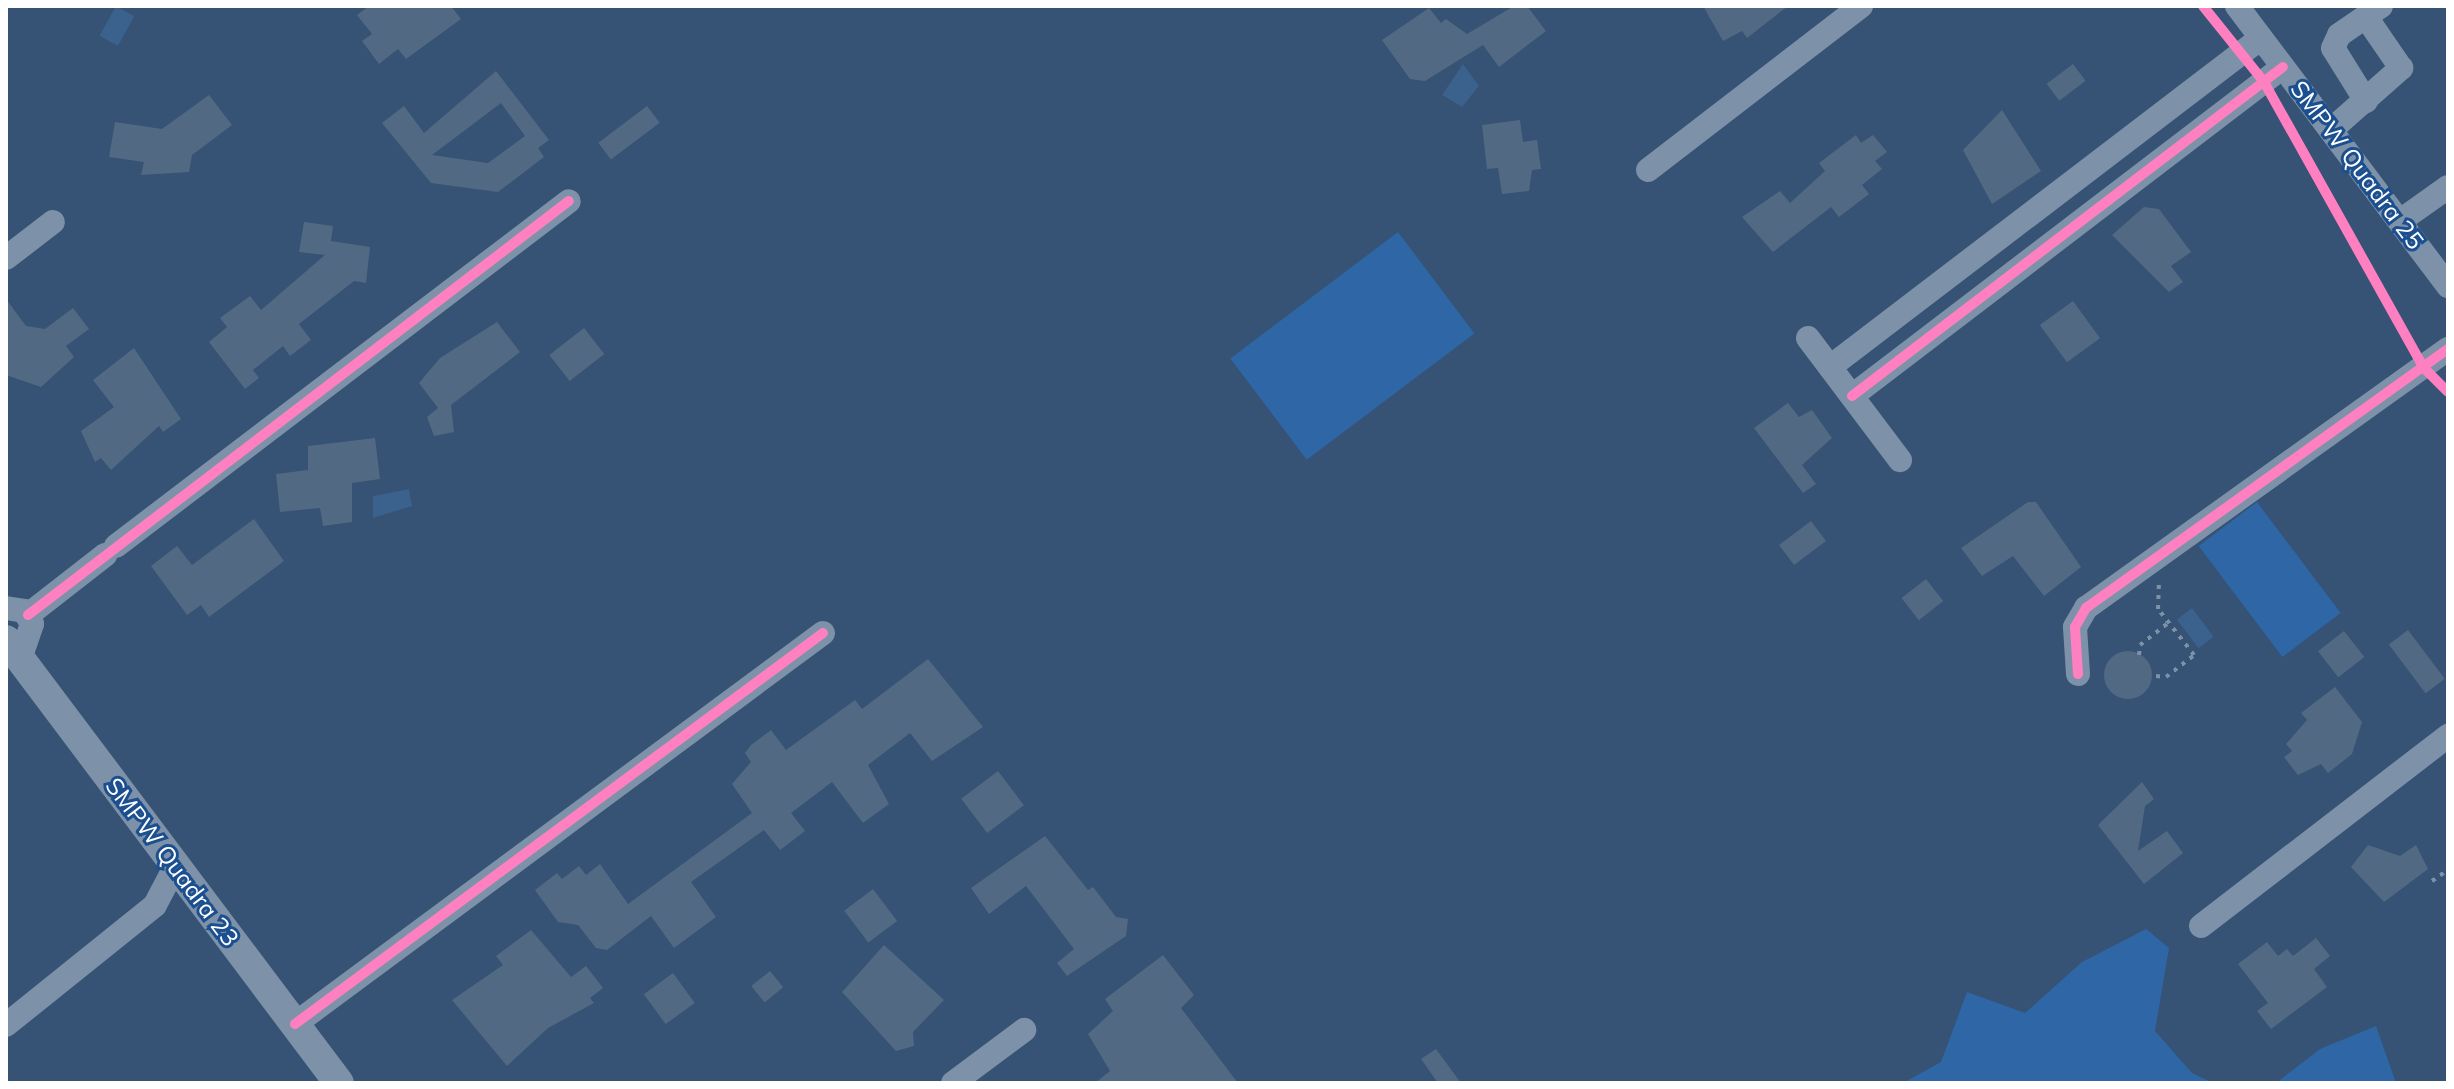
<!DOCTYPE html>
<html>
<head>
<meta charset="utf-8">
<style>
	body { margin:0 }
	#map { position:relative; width:2454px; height:1089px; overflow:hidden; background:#365274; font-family:Mulish,sans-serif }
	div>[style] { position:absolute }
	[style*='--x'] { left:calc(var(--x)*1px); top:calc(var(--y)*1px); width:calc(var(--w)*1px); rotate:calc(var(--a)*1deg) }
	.green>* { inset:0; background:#2f66a5; transform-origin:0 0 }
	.water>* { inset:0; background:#3b618d; transform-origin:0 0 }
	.building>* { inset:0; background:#526984; transform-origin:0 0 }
	.round { border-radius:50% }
	.path>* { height:4px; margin-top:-2px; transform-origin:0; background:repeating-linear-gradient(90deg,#7d92a8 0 4px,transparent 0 10px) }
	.minor>* { height:24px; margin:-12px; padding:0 12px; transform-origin:12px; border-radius:12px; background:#7d92a8 }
	.tertiary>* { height:30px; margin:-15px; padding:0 15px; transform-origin:15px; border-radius:15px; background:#7d92a8 }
	.cycleway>* { height:10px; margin:-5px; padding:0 5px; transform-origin:5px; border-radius:5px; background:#ff80c0 }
	span { translate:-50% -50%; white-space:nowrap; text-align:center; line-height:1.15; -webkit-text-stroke:6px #1b4f8f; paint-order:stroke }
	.street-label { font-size:24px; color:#fff }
	.frame { position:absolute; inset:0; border:8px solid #fff; pointer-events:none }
</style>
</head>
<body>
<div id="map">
	<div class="green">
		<i style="left:1398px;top:232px;width:127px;height:210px;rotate:53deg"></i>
		<i style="left:2257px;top:502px;width:139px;height:73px;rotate:53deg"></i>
		<i style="clip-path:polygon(2146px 929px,2169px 948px,2155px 1031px,2192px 1073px,2213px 1083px,1903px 1083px,1941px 1062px,1967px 992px,2025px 1013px,2082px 962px)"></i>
		<i style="clip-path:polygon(2376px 1026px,2396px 1083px,2276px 1083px,2320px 1049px)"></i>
	</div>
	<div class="water">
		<i style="left:116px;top:6px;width:21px;height:34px;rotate:29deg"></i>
		<i style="clip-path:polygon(1463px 64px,1479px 86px,1462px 107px,1442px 95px)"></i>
		<i style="clip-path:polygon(409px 489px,412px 506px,373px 518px,373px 496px)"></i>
		<i style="left:2192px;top:608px;width:36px;height:19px;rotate:53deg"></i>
	</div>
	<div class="building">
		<i style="clip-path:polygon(369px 6px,451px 6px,461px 19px,406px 59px,398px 49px,379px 64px,362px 41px,372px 34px,357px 15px)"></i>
		<i style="clip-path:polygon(1514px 6px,1527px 6px,1546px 31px,1499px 67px,1483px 45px,1425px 81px,1410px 79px,1382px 40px,1429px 8px,1441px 23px,1446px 19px,1467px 34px)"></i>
		<i style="clip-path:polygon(1703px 6px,1788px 6px,1747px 38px,1742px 31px,1723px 41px)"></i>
		<i style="left:2073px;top:64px;width:21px;height:33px;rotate:53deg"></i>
		<i style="clip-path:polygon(evenodd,496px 71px,549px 140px,538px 148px,544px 157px,498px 192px,431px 183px,382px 123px,404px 106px,424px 133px,496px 71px,501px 103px,525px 136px,488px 163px,432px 155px,501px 103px)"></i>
		<i style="clip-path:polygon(209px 95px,232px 125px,192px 155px,189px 172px,141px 175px,144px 162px,109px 157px,115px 122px,162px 129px)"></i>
		<i style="left:647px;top:106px;width:21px;height:61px;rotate:53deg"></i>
		<i style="clip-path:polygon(2002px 110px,2041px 171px,1992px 204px,1963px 150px)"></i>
		<i style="clip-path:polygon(1520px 120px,1523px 142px,1537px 140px,1541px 169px,1532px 170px,1529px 191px,1502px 194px,1498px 168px,1487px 169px,1482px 125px)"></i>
		<i style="clip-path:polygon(1856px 135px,1861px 143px,1873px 135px,1887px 152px,1875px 161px,1882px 169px,1862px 185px,1869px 194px,1839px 217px,1831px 207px,1773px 252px,1742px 217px,1780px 191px,1790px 203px,1825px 171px,1819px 163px)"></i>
		<i style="clip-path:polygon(2144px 207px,2159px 209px,2191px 252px,2171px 266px,2183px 282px,2169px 292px,2112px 235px)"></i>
		<i style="clip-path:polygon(304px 222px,333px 226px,331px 241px,370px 247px,366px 283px,354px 281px,299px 324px,311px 340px,290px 356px,283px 346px,253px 370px,259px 378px,245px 389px,209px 342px,227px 327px,220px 318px,250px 296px,261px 310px,325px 255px,299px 252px)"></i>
		<i style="clip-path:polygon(6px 299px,26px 326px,45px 329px,73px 308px,89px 329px,66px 346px,74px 357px,41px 387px,6px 375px)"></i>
		<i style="left:2073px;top:301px;width:46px;height:41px;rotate:54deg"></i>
		<i style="clip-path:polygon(497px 322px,520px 352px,451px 405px,454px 432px,434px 436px,427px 417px,438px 408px,419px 383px,440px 358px)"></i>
		<i style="left:584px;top:328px;width:33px;height:44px;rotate:52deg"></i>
		<i style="clip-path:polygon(134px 348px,181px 419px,163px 432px,159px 426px,111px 470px,101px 458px,95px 462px,81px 431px,114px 407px,93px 380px)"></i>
		<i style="clip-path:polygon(1788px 403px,1799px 417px,1812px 410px,1832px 438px,1802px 465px,1816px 484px,1803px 493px,1754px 428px)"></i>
		<i style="clip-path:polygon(375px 438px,380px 479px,352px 483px,352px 522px,323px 526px,320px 508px,280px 512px,276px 474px,308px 470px,308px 446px)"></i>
		<i style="clip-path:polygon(2028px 502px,2036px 502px,2081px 567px,2044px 596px,2013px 556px,1982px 576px,1961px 548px)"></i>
		<i style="clip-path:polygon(254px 519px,284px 561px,209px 617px,201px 605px,187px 615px,151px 566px,177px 546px,192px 565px)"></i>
		<i style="left:1811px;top:521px;width:25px;height:40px;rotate:53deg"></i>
		<i style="left:1926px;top:579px;width:28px;height:31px;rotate:52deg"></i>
		<i style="left:2408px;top:630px;width:61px;height:24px;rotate:53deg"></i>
		<i style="left:2344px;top:631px;width:33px;height:33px;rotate:52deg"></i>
		<i class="round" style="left:2104px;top:651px;width:48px;height:48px"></i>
		<i style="clip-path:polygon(928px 659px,983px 727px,932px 761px,910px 733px,868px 765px,889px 804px,863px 823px,832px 782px,791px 813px,805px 831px,780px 850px,764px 830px,691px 882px,716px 917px,674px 948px,651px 916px,607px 950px,596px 948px,578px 925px,558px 922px,535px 890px,557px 873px,562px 879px,579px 866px,586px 875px,600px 864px,628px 904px,752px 813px,732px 784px,751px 762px,745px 753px,751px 745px,771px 730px,786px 750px,855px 700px,862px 709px)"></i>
		<i style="clip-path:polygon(2335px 687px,2362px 722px,2352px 754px,2328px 773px,2321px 764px,2298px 775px,2284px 757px,2292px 751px,2286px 744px,2307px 720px,2301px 713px)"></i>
		<i style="left:998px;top:771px;width:43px;height:46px;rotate:53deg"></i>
		<i style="clip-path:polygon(2142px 782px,2154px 799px,2145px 806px,2138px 851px,2167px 831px,2183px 853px,2144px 884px,2098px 825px)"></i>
		<i style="clip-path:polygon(1045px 836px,1088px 890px,1093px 887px,1116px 917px,1128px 919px,1126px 936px,1067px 976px,1057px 963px,1074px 949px,1026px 886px,989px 914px,971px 888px)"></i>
		<i style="clip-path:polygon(2368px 845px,2400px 856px,2416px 845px,2428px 869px,2384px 902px,2351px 867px)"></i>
		<i style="left:873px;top:889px;width:40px;height:36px;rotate:53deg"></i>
		<i style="clip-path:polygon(531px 930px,571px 977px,586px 966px,603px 988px,590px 998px,594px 1003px,548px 1028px,507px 1066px,452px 1000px,503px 965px,496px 956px)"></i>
		<i style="clip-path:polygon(2316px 938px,2330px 956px,2314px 969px,2327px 987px,2271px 1029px,2257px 1011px,2268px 1003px,2238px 964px,2267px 942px,2278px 956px,2287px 949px,2293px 956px)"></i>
		<i style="clip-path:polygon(884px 945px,944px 1000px,913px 1032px,914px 1046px,896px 1051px,842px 992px)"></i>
		<i style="clip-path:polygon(1163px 955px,1194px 995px,1181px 1008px,1238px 1083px,1095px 1083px,1110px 1071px,1088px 1034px,1113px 1011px,1105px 999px)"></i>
		<i style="left:770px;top:971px;width:21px;height:24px;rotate:51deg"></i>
		<i style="left:673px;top:973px;width:37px;height:36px;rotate:54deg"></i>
		<i style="clip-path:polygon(1436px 1049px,1461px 1083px,1438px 1083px,1421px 1059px)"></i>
	</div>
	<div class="path">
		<i style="--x:2139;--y:655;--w:10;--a:-84"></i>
		<i style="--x:2140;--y:645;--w:36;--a:-38"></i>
		<i style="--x:2156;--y:676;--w:10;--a:6"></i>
		<i style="--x:2166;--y:677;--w:36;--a:-38"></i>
		<i style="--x:2194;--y:655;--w:58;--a:-128"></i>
		<i style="--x:2158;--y:609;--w:25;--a:-88"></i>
		<i style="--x:2432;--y:881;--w:19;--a:-35"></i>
	</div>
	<div class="minor">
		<i style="--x:2237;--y:6;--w:351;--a:53"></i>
		<i style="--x:2366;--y:101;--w:62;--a:-121.9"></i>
		<i style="--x:2333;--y:48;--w:14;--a:-65"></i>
		<i style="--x:2339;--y:35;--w:51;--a:-34.6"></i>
		<i style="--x:2331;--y:130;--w:94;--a:-41.5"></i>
		<i style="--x:2401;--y:68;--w:62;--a:-124.5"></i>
		<i style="--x:1648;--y:170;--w:269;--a:-37.6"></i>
		<i style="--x:2400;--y:221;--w:59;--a:-35.3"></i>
		<i style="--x:6;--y:258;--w:59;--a:-37.5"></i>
		<i style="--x:1808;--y:338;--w:153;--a:53"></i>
		<i style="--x:1830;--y:367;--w:542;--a:-37.36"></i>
		<i style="--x:1852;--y:396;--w:542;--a:-37.36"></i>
		<i style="--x:116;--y:546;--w:569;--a:-37.29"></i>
		<i style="--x:6;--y:608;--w:18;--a:9"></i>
		<i style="--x:24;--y:611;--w:15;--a:58"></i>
		<i style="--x:32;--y:624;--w:37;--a:109"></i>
		<i style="--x:28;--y:615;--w:98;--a:-37.9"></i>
		<i style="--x:2078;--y:674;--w:47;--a:-93.7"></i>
		<i style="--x:2075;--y:627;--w:22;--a:-60"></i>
		<i style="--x:2086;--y:608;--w:445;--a:-35.6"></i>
		<i style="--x:2201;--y:926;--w:312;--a:-37.6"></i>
		<i style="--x:295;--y:1024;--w:657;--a:-36.52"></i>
		<i style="--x:6;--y:1025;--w:191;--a:-38.8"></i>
		<i style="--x:155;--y:905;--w:43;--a:-62.2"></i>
		<i style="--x:953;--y:1083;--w:89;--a:-36.7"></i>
	</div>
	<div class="tertiary">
		<i style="--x:6;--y:640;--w:554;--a:53.07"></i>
	</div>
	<div class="cycleway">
		<i style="--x:2203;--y:6;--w:97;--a:51.2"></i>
		<i style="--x:2264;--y:82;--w:326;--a:60.8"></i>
		<i style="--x:2423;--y:367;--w:35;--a:45"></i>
		<i style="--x:1852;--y:396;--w:542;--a:-37.36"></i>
		<i style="--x:28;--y:615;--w:681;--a:-37.43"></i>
		<i style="--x:2078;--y:674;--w:47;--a:-93.7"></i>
		<i style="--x:2075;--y:627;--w:22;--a:-60"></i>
		<i style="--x:2086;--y:608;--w:445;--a:-35.6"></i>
		<i style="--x:295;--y:1024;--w:657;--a:-36.52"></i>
	</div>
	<div class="street-label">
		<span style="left:2357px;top:165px;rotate:53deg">SMPW Quadra 25</span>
		<span style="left:172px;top:862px;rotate:53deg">SMPW Quadra 23</span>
	</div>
	<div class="frame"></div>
</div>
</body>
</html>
